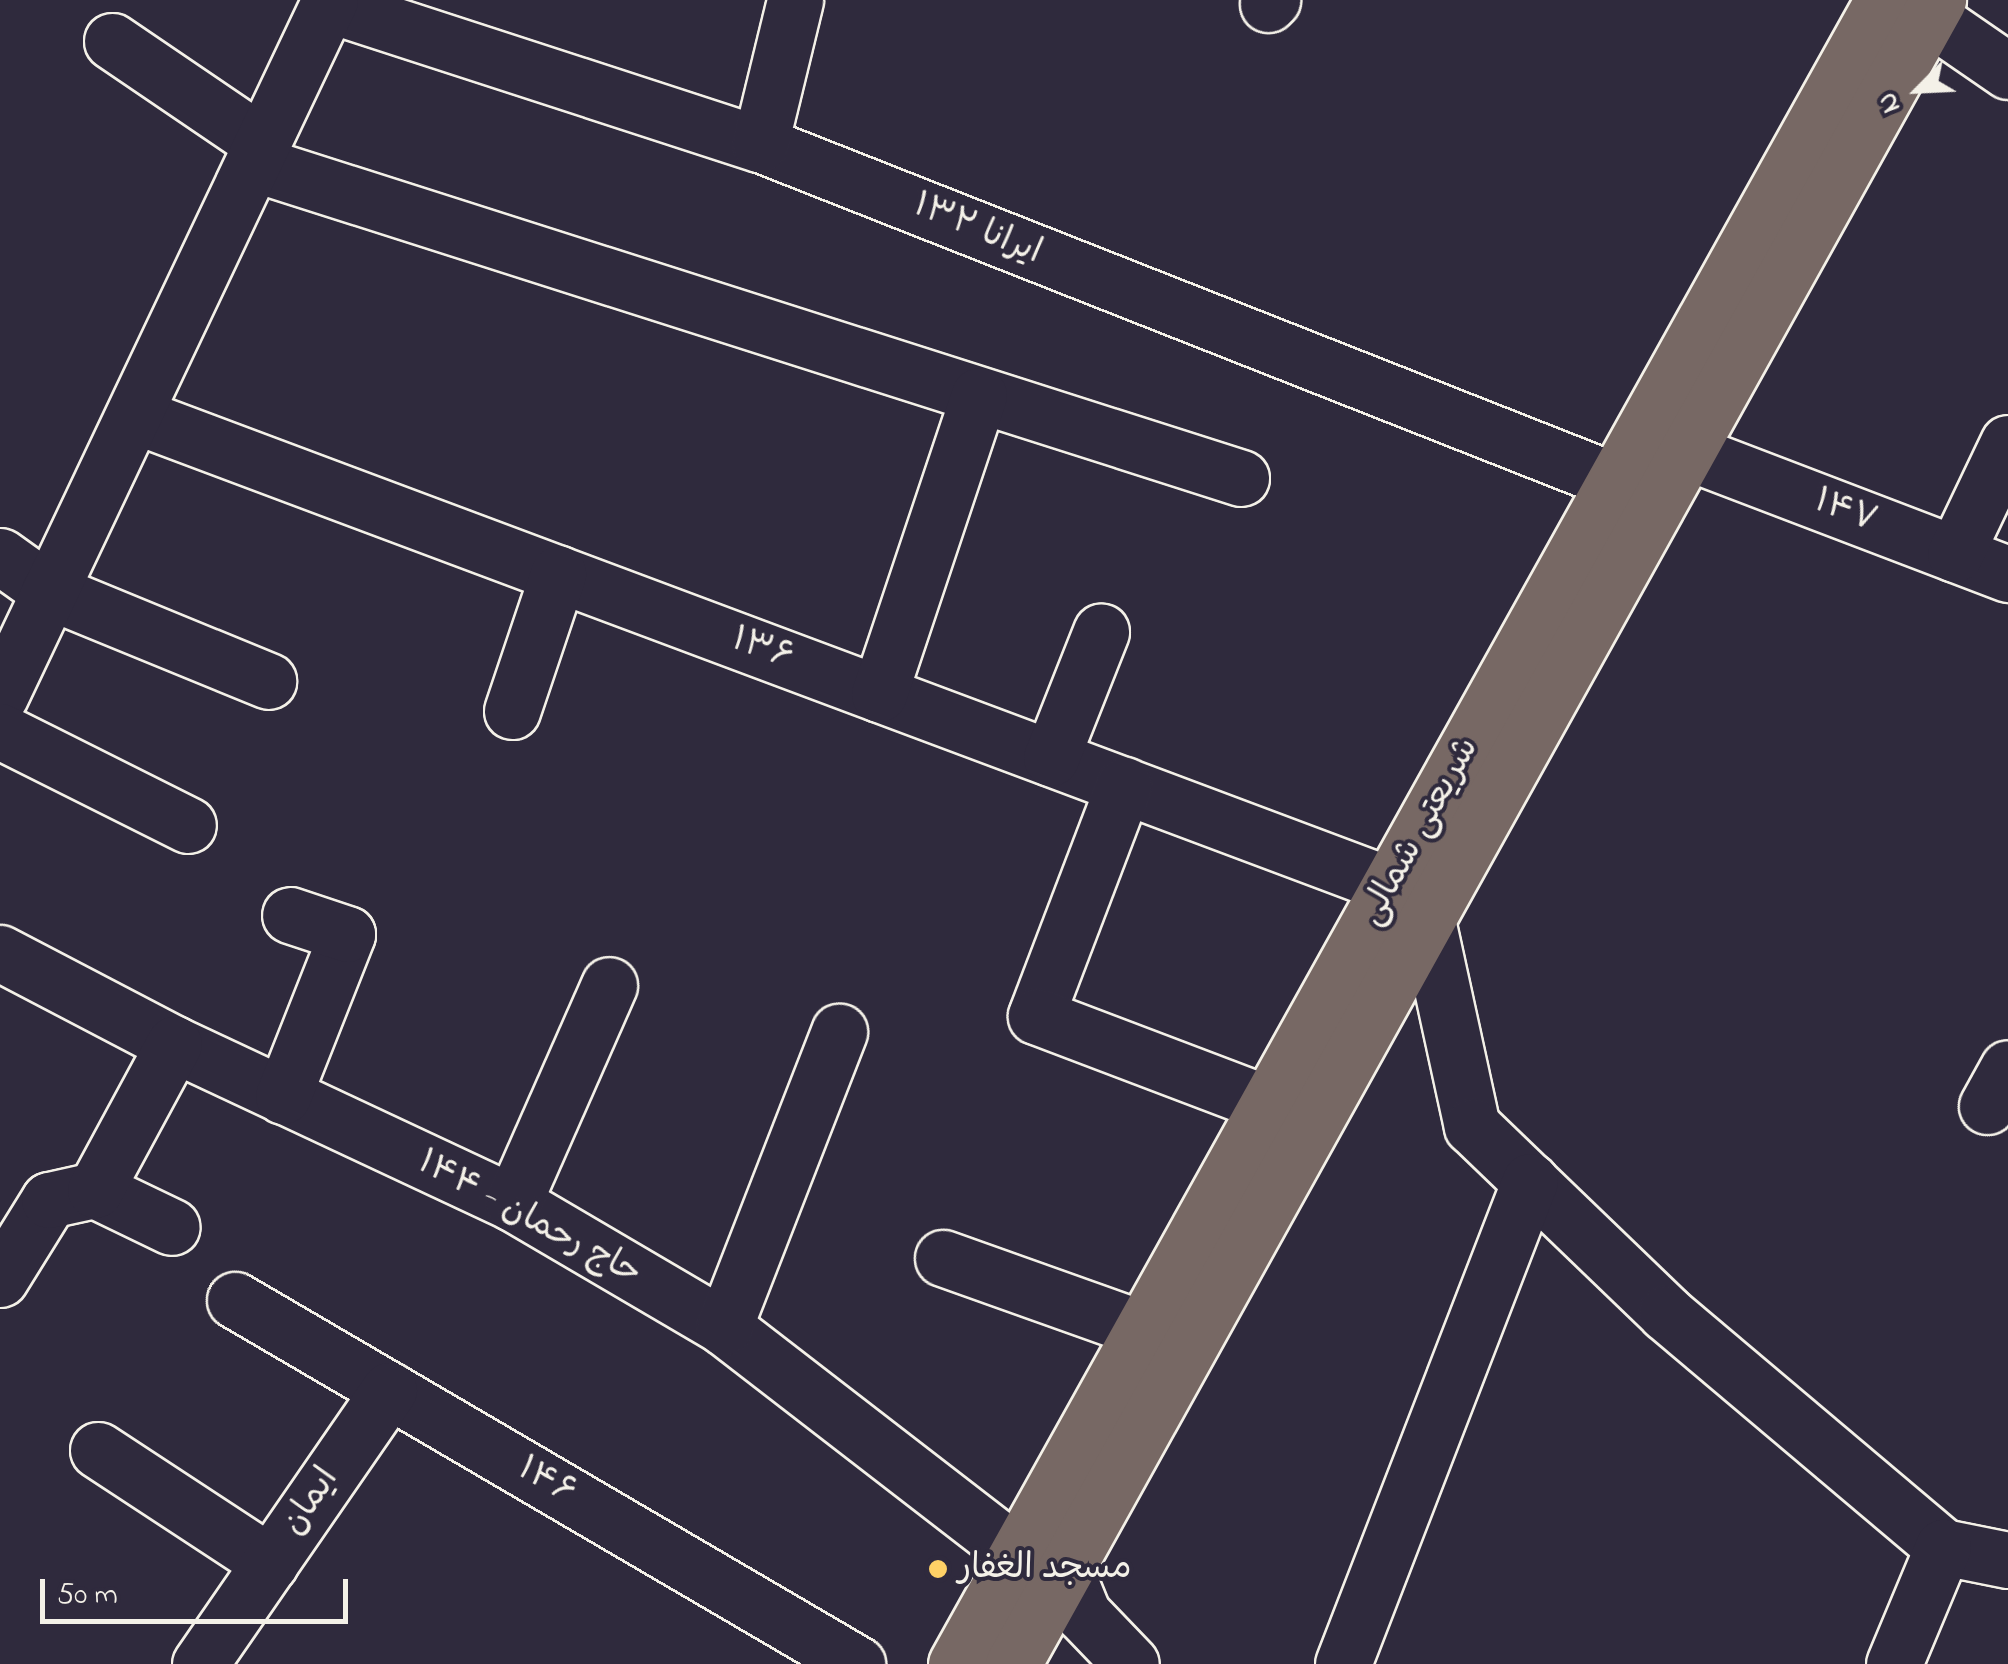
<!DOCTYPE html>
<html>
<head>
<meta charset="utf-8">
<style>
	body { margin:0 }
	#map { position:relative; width:2008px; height:1664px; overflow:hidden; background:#2f2a3d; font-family:"Indie Flower","Playpen Sans Arabic",sans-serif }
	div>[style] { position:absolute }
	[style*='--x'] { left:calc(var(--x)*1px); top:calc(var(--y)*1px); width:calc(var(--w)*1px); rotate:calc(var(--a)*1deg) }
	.roads { filter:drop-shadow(2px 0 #f4f1e8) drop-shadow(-2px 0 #f4f1e8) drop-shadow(0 2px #f4f1e8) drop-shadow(0 -2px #f4f1e8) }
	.minor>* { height:55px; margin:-27.5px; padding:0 27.5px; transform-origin:27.5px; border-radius:27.5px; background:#2f2a3d }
	.major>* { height:55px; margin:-27.5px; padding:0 27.5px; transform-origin:27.5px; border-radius:27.5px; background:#776864 }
	.dots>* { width:28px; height:28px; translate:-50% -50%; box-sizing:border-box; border:5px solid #2f2a3d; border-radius:50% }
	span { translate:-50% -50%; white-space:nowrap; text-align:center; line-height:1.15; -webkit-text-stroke:8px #2f2a3d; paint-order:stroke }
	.street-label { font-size:35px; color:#f4f1e8 }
	.poi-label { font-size:35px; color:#f4f1e8 }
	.left { translate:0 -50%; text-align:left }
	.north { position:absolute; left:1868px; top:40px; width:100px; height:100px; -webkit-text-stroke:8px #2f2a3d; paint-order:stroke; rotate:246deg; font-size:28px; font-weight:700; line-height:40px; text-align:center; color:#f4f1e8 }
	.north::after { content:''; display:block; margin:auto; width:35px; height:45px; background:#f4f1e8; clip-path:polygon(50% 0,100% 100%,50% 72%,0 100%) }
	.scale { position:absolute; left:40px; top:1579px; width:308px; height:45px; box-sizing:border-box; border:5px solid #f4f1e8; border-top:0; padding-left:12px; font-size:30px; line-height:35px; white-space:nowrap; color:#f4f1e8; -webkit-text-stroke:8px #2f2a3d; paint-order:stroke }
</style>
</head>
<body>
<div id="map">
	<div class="roads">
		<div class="minor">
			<i style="--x:328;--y:4;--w:454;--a:18"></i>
			<i style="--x:760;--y:144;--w:921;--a:21.52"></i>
			<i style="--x:1268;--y:4;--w:6;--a:-45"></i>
			<i style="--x:1928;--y:16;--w:97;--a:34.5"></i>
			<i style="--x:112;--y:41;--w:181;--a:34.2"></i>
			<i style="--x:760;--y:144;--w:148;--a:-76.3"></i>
			<i style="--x:253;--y:163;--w:1037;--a:17.68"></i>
			<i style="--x:134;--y:415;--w:1341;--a:20.52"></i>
			<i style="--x:1683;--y:450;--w:348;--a:20.9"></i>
			<i style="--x:1955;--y:554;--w:123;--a:-64.5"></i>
			<i style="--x:0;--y:556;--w:60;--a:35.5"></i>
			<i style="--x:49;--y:591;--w:237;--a:22.3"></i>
			<i style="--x:879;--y:694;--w:315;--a:-71.5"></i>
			<i style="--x:0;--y:696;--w:770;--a:-64.63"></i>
			<i style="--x:512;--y:711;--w:145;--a:-71.4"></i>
			<i style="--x:0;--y:731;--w:210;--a:26.6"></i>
			<i style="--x:1051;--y:758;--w:136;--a:-68.4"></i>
			<i style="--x:1124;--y:785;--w:247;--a:110.9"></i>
			<i style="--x:1036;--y:1016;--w:248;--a:20.8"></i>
			<i style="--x:1427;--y:920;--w:211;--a:77.7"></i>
			<i style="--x:1472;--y:1126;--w:269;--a:43.9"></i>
			<i style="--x:1666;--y:1313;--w:363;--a:40.2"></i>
			<i style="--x:1943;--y:1547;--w:66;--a:11.3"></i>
			<i style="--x:0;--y:953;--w:196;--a:27.6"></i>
			<i style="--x:174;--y:1044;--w:374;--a:25.1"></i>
			<i style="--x:513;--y:1203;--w:245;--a:30.4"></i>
			<i style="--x:724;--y:1327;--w:369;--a:37.7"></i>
			<i style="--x:283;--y:1096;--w:174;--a:-68.4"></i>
			<i style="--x:347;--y:934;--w:60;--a:-161.6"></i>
			<i style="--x:1987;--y:1106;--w:43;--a:-61.1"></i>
			<i style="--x:95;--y:1190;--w:85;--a:25.7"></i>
			<i style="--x:513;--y:1203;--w:238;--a:-66.2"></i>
			<i style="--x:943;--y:1258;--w:211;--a:19.6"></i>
			<i style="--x:0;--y:1279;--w:93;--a:-58.2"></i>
			<i style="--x:49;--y:1200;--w:47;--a:-12.3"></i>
			<i style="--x:95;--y:1190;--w:166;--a:-61.6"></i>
			<i style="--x:235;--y:1300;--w:721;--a:30.34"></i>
			<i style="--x:724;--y:1327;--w:317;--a:-68.7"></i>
			<i style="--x:98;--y:1450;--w:206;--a:33.3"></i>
			<i style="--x:1063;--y:1565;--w:53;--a:67.8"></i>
			<i style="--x:1083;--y:1614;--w:69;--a:46.2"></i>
			<i style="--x:200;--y:1664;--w:333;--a:-55.4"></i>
			<i style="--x:1343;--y:1664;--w:518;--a:-68.84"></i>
			<i style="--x:1894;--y:1664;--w:127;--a:-67.3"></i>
		</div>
		<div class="major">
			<i style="--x:956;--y:1664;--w:1905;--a:-60.88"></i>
			<i style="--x:1013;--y:1664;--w:1904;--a:-60.93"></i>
		</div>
	</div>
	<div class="dots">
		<i style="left:938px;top:1569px;background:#ffd166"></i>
	</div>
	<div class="street-label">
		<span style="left:977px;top:230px;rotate:22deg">ایرانا ۱۳۲</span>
		<span style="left:1845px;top:512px;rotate:21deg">۱۴۷</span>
		<span style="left:762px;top:650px;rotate:20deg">۱۳۶</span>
		<span style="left:1420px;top:832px;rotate:-61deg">شریعتی شمالی</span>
		<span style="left:529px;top:1219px;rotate:28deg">حاج رحمان - ۱۴۴</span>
		<span style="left:546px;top:1482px;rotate:30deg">۱۴۶</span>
		<span style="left:311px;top:1502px;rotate:-56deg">ایمان</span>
	</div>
	<div class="poi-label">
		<span class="left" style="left:958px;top:1569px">مسجد الغفار</span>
	</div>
	<div class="north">N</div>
	<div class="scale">50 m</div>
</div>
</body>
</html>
